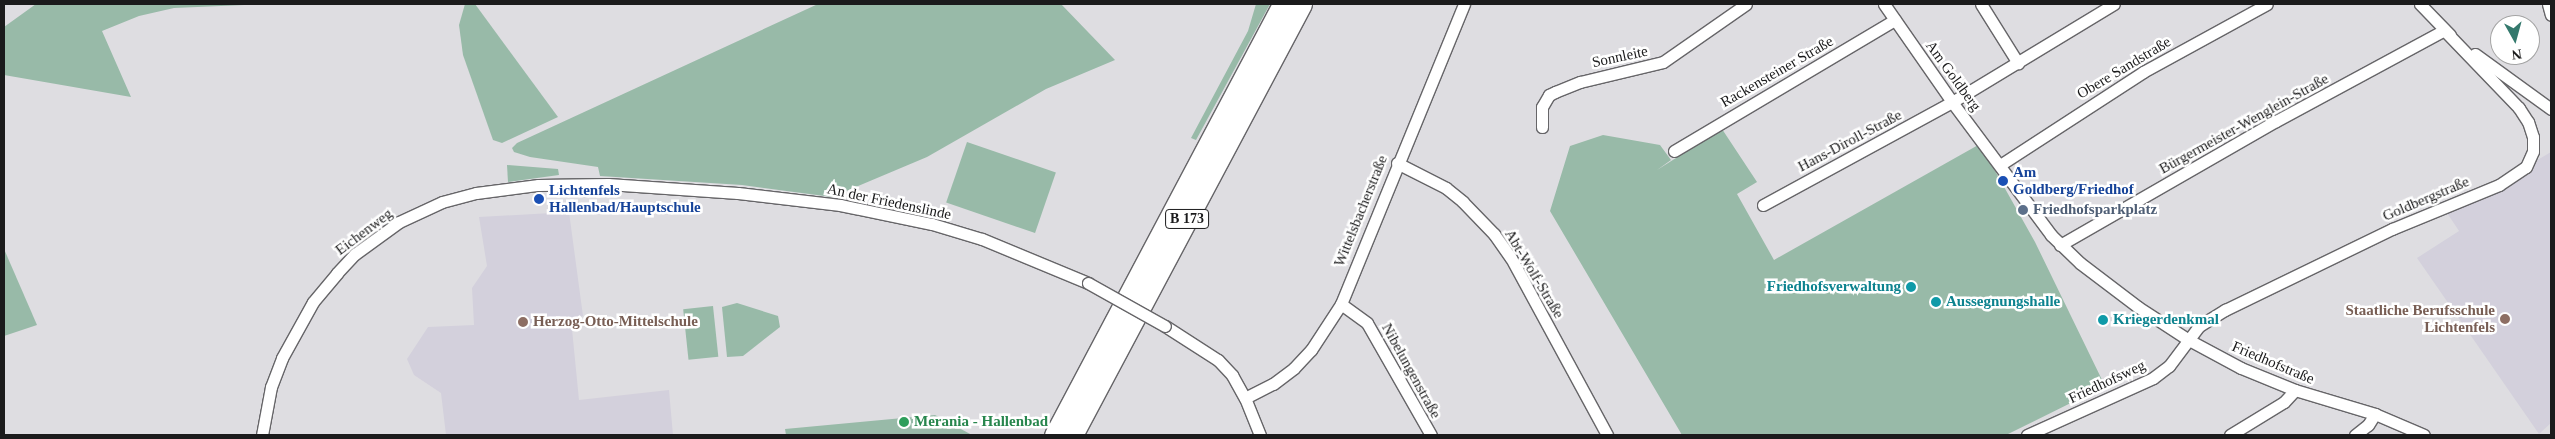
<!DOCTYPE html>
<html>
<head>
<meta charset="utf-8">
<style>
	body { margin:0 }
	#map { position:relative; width:2555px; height:439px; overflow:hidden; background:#dedde1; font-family:"Times New Roman",serif }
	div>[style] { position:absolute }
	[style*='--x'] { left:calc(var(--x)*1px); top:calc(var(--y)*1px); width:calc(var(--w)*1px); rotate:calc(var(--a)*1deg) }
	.built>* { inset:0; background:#d3d0dc }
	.green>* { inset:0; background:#98baa8; transform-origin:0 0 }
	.roads { filter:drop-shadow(1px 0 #666568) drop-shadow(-1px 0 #666568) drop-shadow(0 1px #666568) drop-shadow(0 -1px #666568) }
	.minor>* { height:11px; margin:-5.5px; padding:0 5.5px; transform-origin:5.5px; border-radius:5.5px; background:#fff }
	.trunk>* { height:19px; margin:-9.5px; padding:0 9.5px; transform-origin:9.5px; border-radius:9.5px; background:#fff }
	.bridges { filter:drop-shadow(1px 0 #666568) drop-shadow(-1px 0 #666568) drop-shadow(0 1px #666568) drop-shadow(0 -1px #666568) }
	.minor-bridge>* { height:11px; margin:-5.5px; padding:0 5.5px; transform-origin:5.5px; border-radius:5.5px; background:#fff }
	.dots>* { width:14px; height:14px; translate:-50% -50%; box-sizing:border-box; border:2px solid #fff; border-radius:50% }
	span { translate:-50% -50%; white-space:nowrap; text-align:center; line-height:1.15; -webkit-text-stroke:5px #fff; paint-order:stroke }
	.shield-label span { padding:1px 4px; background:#fff; border:1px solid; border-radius:4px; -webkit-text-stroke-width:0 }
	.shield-label { font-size:14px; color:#1b1b1c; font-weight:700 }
	.street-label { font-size:15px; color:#1b1b1c }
	.transit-label { font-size:15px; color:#164399; font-weight:700 }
	.left { translate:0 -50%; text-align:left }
	.service-label { font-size:15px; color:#4e5e75; font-weight:700 }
	.culture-label { font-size:15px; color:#0d838f; font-weight:700 }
	.right { translate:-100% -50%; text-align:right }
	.education-label { font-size:15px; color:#785e54; font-weight:700 }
	.leisure-label { font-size:15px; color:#27864d; font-weight:700 }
	.frame { position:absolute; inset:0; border:5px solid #1b1b1c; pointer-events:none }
	.north { position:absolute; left:2490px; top:15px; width:50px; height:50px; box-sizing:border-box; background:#fff; border:1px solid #a4a4a4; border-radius:50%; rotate:173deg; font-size:14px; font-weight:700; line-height:20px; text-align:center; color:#1b1b1c }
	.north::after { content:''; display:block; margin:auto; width:18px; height:22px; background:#34796d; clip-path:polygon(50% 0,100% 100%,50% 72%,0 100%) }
</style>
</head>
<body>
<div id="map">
	<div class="built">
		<i style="clip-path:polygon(2551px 152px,2551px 423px,2539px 434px,2417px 258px,2459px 231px,2447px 213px)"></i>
		<i style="clip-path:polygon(569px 212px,583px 316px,571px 319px,579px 400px,669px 390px,673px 435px,446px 435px,441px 393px,414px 375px,407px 359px,428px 327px,474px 325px,472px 288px,487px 266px,479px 217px)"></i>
	</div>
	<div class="green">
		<i style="clip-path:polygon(36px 4px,265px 4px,174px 8px,139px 16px,102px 31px,131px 97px,4px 75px,4px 27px)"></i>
		<i style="clip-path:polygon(465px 4px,475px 4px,558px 117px,502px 143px,493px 140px,463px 55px,459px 25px)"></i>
		<i style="clip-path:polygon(818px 4px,1061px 4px,1115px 60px,1046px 89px,927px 157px,832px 197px,742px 185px,600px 176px,598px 167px,530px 157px,514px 152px,512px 148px,517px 143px)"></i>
		<i style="clip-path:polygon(1256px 4px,1270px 4px,1196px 140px,1191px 138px,1248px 31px)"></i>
		<i style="clip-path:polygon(1722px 129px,1757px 182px,1737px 194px,1774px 260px,1980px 144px,2035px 242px,2105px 386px,2006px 435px,1682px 435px,1550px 211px,1570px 146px,1603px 135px,1660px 145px,1671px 160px,1657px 170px)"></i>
		<i style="left:967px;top:142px;width:94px;height:64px;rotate:19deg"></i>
		<i style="clip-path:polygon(507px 165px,558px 169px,559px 175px,508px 182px)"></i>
		<i style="clip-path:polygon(4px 249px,37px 325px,4px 336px)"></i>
		<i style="clip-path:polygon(737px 303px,778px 316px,780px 327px,743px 356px,727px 357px,722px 307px)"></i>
		<i style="left:713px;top:306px;width:51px;height:30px;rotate:84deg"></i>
		<i style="clip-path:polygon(935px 415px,972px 435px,786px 435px,785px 429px)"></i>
	</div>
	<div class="roads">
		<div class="minor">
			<i style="--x:1884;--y:4;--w:119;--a:55.2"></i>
			<i style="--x:1952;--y:102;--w:166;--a:53.3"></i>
			<i style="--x:2051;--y:235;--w:40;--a:44"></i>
			<i style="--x:2080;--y:263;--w:73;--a:37.2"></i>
			<i style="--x:2138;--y:307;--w:59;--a:33.1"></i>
			<i style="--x:2187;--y:339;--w:61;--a:28.2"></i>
			<i style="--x:2241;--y:368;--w:58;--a:22.2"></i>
			<i style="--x:2295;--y:390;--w:84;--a:16.7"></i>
			<i style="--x:2375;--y:414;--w:53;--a:23.2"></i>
			<i style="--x:1981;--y:4;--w:70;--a:57.9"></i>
			<i style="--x:2420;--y:4;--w:43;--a:45.9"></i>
			<i style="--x:2548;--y:4;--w:11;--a:75"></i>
			<i style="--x:2475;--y:54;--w:94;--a:35.9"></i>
			<i style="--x:1542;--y:127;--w:20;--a:-90"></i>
			<i style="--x:1542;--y:107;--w:14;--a:-60"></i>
			<i style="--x:1549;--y:95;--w:7;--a:-27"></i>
			<i style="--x:1555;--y:92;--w:27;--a:-22"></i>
			<i style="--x:1580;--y:82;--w:85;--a:-13.5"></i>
			<i style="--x:1663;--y:62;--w:101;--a:-34.9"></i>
			<i style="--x:1674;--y:151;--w:257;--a:-30.7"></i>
			<i style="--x:1397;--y:163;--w:55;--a:27"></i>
			<i style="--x:1446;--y:188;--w:22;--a:39"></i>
			<i style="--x:1463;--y:202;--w:45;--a:45.9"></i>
			<i style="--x:1494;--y:234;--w:29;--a:55"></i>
			<i style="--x:1511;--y:258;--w:201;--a:61.5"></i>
			<i style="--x:2000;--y:165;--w:171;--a:-33"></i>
			<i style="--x:2143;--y:72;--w:141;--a:-28.7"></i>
			<i style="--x:1763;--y:205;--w:215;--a:-28.6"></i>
			<i style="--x:1952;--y:102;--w:189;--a:-31.2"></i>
			<i style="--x:2060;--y:245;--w:249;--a:-29.9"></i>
			<i style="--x:2276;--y:121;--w:191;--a:-28.4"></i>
			<i style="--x:1341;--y:304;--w:32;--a:36"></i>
			<i style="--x:1367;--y:323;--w:129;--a:60.3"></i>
			<i style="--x:1165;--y:326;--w:63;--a:32.7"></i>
			<i style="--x:1218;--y:360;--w:21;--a:47"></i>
			<i style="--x:1232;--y:375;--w:26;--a:61"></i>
			<i style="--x:1245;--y:398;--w:40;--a:68"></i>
			<i style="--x:1245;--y:398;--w:31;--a:-27"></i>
			<i style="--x:1273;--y:384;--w:26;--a:-37"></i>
			<i style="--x:1294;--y:368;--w:25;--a:-47"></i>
			<i style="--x:1311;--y:350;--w:55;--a:-56.9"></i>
			<i style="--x:1341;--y:304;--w:324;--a:-67.7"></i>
			<i style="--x:262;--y:435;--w:49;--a:-79.4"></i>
			<i style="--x:271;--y:387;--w:31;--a:-69"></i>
			<i style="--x:282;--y:358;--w:64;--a:-61"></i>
			<i style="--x:313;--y:302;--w:38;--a:-50"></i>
			<i style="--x:337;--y:273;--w:26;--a:-47"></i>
			<i style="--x:355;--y:254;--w:54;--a:-36"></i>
			<i style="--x:399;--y:222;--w:47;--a:-24.9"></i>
			<i style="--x:442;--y:202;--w:35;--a:-15"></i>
			<i style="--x:476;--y:193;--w:63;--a:-7.4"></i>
			<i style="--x:538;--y:185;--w:70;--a:-0.8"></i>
			<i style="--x:608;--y:184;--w:130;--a:4"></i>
			<i style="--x:738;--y:193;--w:103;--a:6.7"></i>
			<i style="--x:840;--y:205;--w:94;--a:11.7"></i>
			<i style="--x:932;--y:224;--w:52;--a:16.7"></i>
			<i style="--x:982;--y:239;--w:115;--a:22.5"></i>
			<i style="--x:2027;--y:435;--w:138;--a:-24.3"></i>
			<i style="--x:2153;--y:378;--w:20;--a:-37"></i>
			<i style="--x:2169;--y:366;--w:50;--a:-53.1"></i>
			<i style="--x:2199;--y:326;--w:31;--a:-32"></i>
			<i style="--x:2225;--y:310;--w:186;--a:-25.9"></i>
			<i style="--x:2392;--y:229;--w:116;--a:-22.4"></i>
			<i style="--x:2499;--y:185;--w:32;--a:-34"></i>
			<i style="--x:2526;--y:167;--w:17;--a:-66"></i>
			<i style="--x:2533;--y:151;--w:14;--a:-90"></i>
			<i style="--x:2533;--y:137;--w:16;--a:-108"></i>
			<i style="--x:2528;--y:122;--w:17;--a:-123"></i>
			<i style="--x:2519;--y:108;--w:108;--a:-133.9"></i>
			<i style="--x:2230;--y:435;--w:63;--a:-31.4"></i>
			<i style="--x:2284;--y:402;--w:16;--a:-47"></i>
			<i style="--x:2355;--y:435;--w:16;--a:-38"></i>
			<i style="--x:2368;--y:425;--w:13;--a:-58"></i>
		</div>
		<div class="trunk">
			<i style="--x:1054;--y:435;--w:488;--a:-62.1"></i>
			<i style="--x:1073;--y:435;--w:488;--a:-62"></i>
		</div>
	</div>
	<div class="bridges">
		<div class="minor-bridge">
			<i style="--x:1088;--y:283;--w:88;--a:29.2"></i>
		</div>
	</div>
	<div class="dots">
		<i style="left:2003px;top:181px;background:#1a4fb4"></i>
		<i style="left:539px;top:199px;background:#1a4fb4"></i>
		<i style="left:2023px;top:210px;background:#5c6f8a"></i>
		<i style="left:1911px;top:287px;background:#0f9aa8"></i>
		<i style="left:1936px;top:302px;background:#0f9aa8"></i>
		<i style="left:2505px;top:319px;background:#8d6e63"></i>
		<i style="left:2103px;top:320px;background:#0f9aa8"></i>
		<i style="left:523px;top:322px;background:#8d6e63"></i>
		<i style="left:904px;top:422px;background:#2e9e5b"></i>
	</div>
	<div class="shield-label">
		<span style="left:1187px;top:219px">B 173</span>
	</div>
	<div class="street-label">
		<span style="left:1620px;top:57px;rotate:-12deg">Sonnleite</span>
		<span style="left:2124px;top:68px;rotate:-31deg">Obere Sandstraße</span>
		<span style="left:1777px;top:72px;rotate:-30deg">Rackensteiner Straße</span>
		<span style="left:1953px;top:76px;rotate:54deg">Am Goldberg</span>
		<span style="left:2244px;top:124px;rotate:-29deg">Bürgermeister-Wenglein-Straße</span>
		<span style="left:1850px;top:141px;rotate:-28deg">Hans-Diroll-Straße</span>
		<span style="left:2426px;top:199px;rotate:-23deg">Goldbergstraße</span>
		<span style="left:889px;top:202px;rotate:12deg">An der Friedenslinde</span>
		<span style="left:1361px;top:211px;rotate:-68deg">Wittelsbacherstraße</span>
		<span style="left:364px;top:232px;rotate:-37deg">Eichenweg</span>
		<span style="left:1534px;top:274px;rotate:59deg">Abt-Wolf-Straße</span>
		<span style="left:2273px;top:363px;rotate:23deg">Friedhofstraße</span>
		<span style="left:1411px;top:371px;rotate:61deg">Nibelungenstraße</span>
		<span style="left:2107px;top:382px;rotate:-25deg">Friedhofsweg</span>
	</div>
	<div class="transit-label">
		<span class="left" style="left:2013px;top:181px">Am<br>Goldberg/Friedhof</span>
		<span class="left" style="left:549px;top:199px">Lichtenfels<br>Hallenbad/Hauptschule</span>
	</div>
	<div class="service-label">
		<span class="left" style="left:2033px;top:210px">Friedhofsparkplatz</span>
	</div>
	<div class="culture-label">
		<span class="right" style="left:1901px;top:287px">Friedhofsverwaltung</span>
		<span class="left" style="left:1946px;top:302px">Aussegnungshalle</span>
		<span class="left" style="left:2113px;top:320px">Kriegerdenkmal</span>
	</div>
	<div class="education-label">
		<span class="right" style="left:2495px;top:319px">Staatliche Berufsschule<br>Lichtenfels</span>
		<span class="left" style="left:533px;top:322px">Herzog-Otto-Mittelschule</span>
	</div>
	<div class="leisure-label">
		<span class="left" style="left:914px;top:422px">Merania - Hallenbad</span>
	</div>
	<div class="frame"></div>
	<div class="north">N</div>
</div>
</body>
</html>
